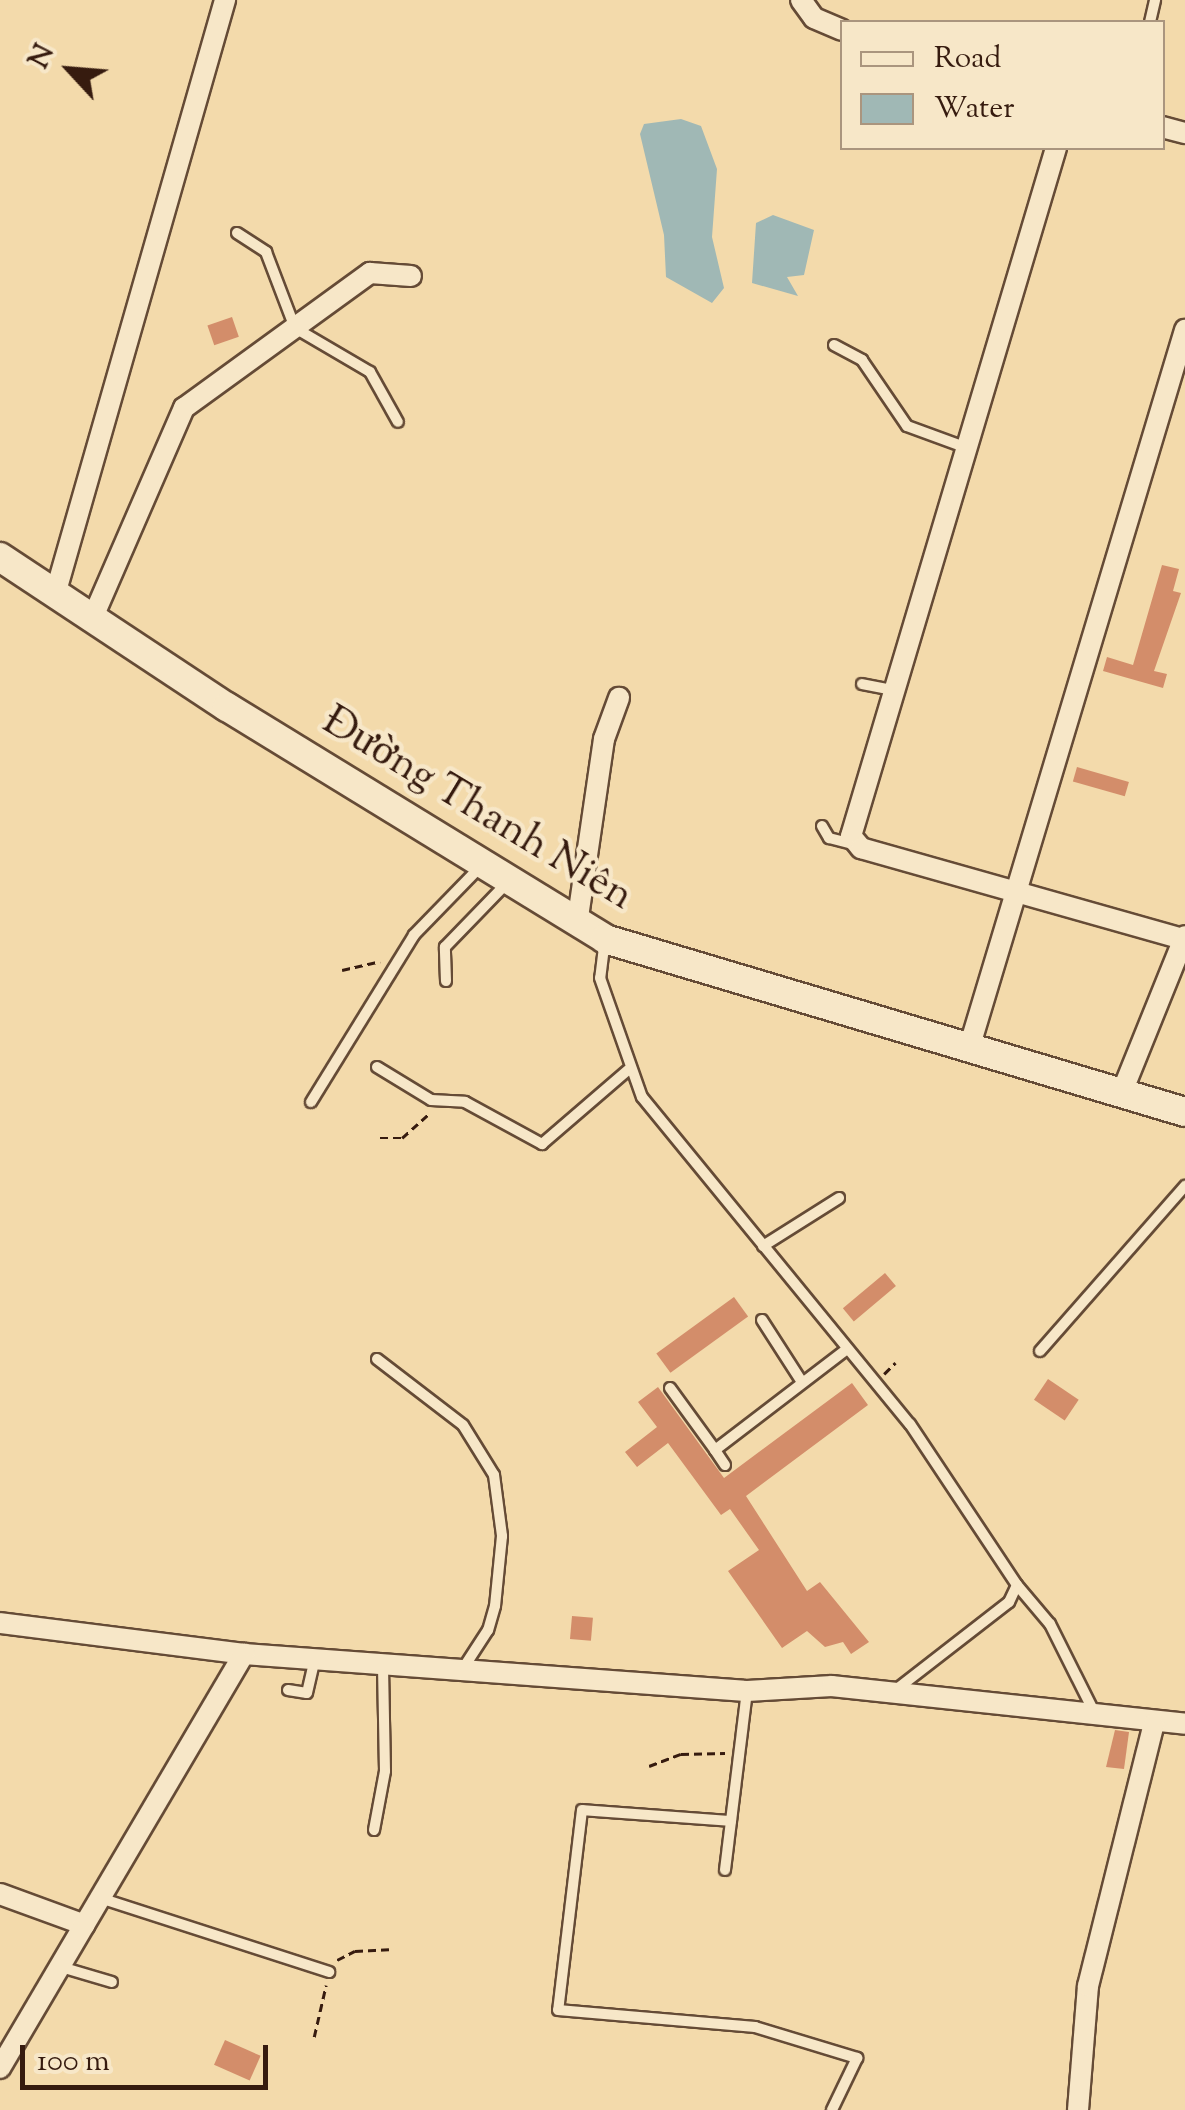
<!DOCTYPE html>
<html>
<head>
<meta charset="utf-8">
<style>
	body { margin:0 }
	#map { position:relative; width:1185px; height:2110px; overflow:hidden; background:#f3daab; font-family:"Sorts Mill Goudy",serif }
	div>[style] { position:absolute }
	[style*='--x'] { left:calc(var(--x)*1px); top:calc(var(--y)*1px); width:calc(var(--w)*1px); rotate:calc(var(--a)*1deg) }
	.water>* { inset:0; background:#a0b8b5 }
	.building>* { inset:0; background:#d38d6a; transform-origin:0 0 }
	.path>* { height:2.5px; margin-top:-1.25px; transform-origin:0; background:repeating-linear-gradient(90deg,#361b0f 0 8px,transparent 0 13px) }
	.roads { filter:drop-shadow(2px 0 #654b36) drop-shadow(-2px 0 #654b36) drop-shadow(0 2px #654b36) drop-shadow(0 -2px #654b36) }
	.lane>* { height:10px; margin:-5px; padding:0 5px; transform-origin:5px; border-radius:5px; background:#f7e7c8 }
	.street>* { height:20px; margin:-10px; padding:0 10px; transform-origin:10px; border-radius:10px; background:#f7e7c8 }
	.secondary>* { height:28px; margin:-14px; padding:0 14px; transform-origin:14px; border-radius:14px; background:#f7e7c8 }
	span { translate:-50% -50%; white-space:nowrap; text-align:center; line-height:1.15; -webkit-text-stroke:9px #f7e7c8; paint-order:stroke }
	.street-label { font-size:42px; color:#361b0f }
	.legend { position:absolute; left:840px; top:20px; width:325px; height:130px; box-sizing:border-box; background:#f7e7c8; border:2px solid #aa957e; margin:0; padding:12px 18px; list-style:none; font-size:30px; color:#361b0f }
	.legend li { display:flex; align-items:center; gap:20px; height:50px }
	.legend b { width:50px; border:2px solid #aa957e }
	.north { position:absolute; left:20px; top:20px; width:100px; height:100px; -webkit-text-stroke:8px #f7e7c8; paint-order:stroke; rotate:296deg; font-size:28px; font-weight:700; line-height:40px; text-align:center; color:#361b0f }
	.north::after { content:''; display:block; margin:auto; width:35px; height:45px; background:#361b0f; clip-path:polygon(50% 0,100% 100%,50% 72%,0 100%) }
	.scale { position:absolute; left:20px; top:2045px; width:248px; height:45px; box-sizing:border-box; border:5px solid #361b0f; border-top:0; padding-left:12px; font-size:30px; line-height:35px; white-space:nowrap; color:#361b0f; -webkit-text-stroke:8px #f7e7c8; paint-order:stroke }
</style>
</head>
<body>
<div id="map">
	<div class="water">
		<i style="clip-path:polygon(681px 119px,701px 126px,717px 169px,712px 237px,724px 288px,712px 303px,666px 277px,664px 235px,640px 134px,644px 124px)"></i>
		<i style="clip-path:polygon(773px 215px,814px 230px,804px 275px,787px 277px,798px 296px,752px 283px,756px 223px)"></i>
	</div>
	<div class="building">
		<i style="left:232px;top:317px;width:21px;height:26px;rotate:71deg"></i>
		<i style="clip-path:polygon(1162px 565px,1179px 569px,1173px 591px,1181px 593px,1154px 671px,1167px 674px,1163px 688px,1103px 671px,1107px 657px,1133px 665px)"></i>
		<i style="left:1077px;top:767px;width:54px;height:15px;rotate:16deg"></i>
		<i style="left:885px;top:1273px;width:17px;height:55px;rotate:50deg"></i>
		<i style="left:734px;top:1297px;width:24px;height:96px;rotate:54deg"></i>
		<i style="left:1048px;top:1379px;width:37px;height:25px;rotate:34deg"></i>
		<i style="clip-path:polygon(852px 1383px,868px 1405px,746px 1496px,807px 1591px,820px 1582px,869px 1642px,851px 1654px,843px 1642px,825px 1647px,807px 1631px,782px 1648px,728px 1571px,759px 1550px,730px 1509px,721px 1515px,668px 1443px,637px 1467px,625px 1452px,657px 1427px,638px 1402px,658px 1387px,724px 1478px)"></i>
		<i style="left:572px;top:1616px;width:21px;height:23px;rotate:5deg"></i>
		<i style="clip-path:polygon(1115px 1730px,1129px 1732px,1124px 1769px,1106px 1767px)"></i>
		<i style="left:225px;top:2040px;width:39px;height:27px;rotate:24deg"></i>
	</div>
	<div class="path">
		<i style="--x:342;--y:970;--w:39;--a:-13"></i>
		<i style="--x:380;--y:1138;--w:22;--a:0"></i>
		<i style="--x:402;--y:1138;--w:36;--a:-42"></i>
		<i style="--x:884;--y:1374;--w:16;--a:-45"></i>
		<i style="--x:649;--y:1766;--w:34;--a:-21"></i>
		<i style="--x:681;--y:1754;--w:44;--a:-1.3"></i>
		<i style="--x:337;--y:1960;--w:20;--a:-27"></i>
		<i style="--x:355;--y:1951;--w:34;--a:-3"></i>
		<i style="--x:314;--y:2037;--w:53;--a:-77"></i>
	</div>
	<div class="roads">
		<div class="lane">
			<i style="--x:1150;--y:22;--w:23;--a:-77"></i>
			<i style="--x:237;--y:233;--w:35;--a:33"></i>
			<i style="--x:266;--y:252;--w:81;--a:69.1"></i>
			<i style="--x:295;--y:328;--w:87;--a:30.4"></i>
			<i style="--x:370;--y:372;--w:57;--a:60.8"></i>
			<i style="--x:834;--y:345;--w:32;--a:28"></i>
			<i style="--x:862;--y:360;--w:80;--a:55.7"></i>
			<i style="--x:907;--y:426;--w:64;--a:20.1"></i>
			<i style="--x:862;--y:684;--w:36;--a:11"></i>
			<i style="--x:822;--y:826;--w:14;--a:60"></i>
			<i style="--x:829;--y:838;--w:25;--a:14"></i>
			<i style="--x:605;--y:939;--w:39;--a:97"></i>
			<i style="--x:600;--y:978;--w:126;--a:70.6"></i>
			<i style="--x:642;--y:1097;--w:423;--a:50.7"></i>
			<i style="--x:910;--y:1424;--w:193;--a:56.4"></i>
			<i style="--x:1017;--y:1585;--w:19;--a:115"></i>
			<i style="--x:1009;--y:1602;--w:147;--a:142.2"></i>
			<i style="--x:446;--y:981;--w:34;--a:-92"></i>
			<i style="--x:445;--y:947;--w:89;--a:-45.9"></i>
			<i style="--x:377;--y:1067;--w:63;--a:31.4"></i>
			<i style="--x:431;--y:1100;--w:34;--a:3"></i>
			<i style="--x:465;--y:1102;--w:88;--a:28.6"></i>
			<i style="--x:542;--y:1144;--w:113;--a:-40.7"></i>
			<i style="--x:311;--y:1102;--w:196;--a:-58.3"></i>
			<i style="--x:414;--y:935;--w:96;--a:-45.8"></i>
			<i style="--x:763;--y:1246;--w:90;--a:-32.3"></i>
			<i style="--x:762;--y:1320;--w:74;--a:57.2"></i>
			<i style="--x:1040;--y:1351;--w:220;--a:-48.7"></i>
			<i style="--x:377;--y:1359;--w:108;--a:37.5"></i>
			<i style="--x:463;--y:1425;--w:59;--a:58.2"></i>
			<i style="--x:494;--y:1475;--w:62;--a:82.5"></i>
			<i style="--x:502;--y:1536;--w:70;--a:95.7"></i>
			<i style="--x:495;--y:1606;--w:25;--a:106"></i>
			<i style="--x:488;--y:1630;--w:48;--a:123"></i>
			<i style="--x:670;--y:1388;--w:77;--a:54"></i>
			<i style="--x:725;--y:1465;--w:18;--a:-124"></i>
			<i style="--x:715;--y:1450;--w:165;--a:-37.4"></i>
			<i style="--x:1017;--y:1585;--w:51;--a:49.8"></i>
			<i style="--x:1050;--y:1624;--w:103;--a:63.4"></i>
			<i style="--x:288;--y:1690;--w:19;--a:9"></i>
			<i style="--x:307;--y:1693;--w:35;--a:-77"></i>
			<i style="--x:731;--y:1821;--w:149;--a:-175.8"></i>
			<i style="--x:582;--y:1810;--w:201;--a:96.8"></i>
			<i style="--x:558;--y:2010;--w:198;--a:4.9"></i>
			<i style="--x:755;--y:2027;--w:107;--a:16.9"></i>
			<i style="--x:857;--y:2058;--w:58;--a:115.7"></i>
			<i style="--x:374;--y:1830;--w:60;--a:-79.4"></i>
			<i style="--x:385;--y:1771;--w:107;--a:-91.1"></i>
			<i style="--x:725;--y:1870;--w:180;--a:-83"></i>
			<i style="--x:100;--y:1898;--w:241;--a:17.9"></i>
			<i style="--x:61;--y:1967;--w:53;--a:16.4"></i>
		</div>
		<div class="street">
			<i style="--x:801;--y:0;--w:22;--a:54"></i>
			<i style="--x:814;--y:18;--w:30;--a:23"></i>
			<i style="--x:1162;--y:127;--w:24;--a:15"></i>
			<i style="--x:1056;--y:148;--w:718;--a:106.59"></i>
			<i style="--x:851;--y:836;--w:16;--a:50"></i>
			<i style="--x:861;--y:848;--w:334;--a:15.8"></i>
			<i style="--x:56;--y:591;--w:615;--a:-74.04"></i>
			<i style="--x:93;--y:617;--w:228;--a:-66.5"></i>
			<i style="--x:184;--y:408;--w:230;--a:-36"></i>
			<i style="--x:370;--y:273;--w:41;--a:4.2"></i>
			<i style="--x:577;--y:924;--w:187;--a:-81.7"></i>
			<i style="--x:604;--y:739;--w:44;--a:-69.9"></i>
			<i style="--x:970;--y:1045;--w:747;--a:-73.26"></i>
			<i style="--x:1122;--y:1092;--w:168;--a:-68"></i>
			<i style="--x:0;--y:1623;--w:246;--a:7.2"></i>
			<i style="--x:244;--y:1654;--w:504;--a:4.21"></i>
			<i style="--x:747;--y:1691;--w:85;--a:-3.4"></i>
			<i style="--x:832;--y:1686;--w:355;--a:6.1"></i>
			<i style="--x:0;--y:1894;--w:90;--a:20"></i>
			<i style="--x:0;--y:2068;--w:481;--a:-59.5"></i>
			<i style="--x:1078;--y:2110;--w:124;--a:-85.4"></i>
			<i style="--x:1088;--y:1986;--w:270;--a:-75.9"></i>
		</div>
		<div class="secondary">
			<i style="--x:0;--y:557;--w:272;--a:33.5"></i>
			<i style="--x:227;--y:707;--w:444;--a:31.5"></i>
			<i style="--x:605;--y:939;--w:605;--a:16.61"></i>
		</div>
	</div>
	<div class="street-label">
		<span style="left:477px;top:810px;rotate:31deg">Đường Thanh Niên</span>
	</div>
	<ul class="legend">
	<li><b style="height:12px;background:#f7e7c8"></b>Road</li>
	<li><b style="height:28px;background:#a0b8b5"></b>Water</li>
	</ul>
	<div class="north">N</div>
	<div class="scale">100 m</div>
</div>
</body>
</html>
